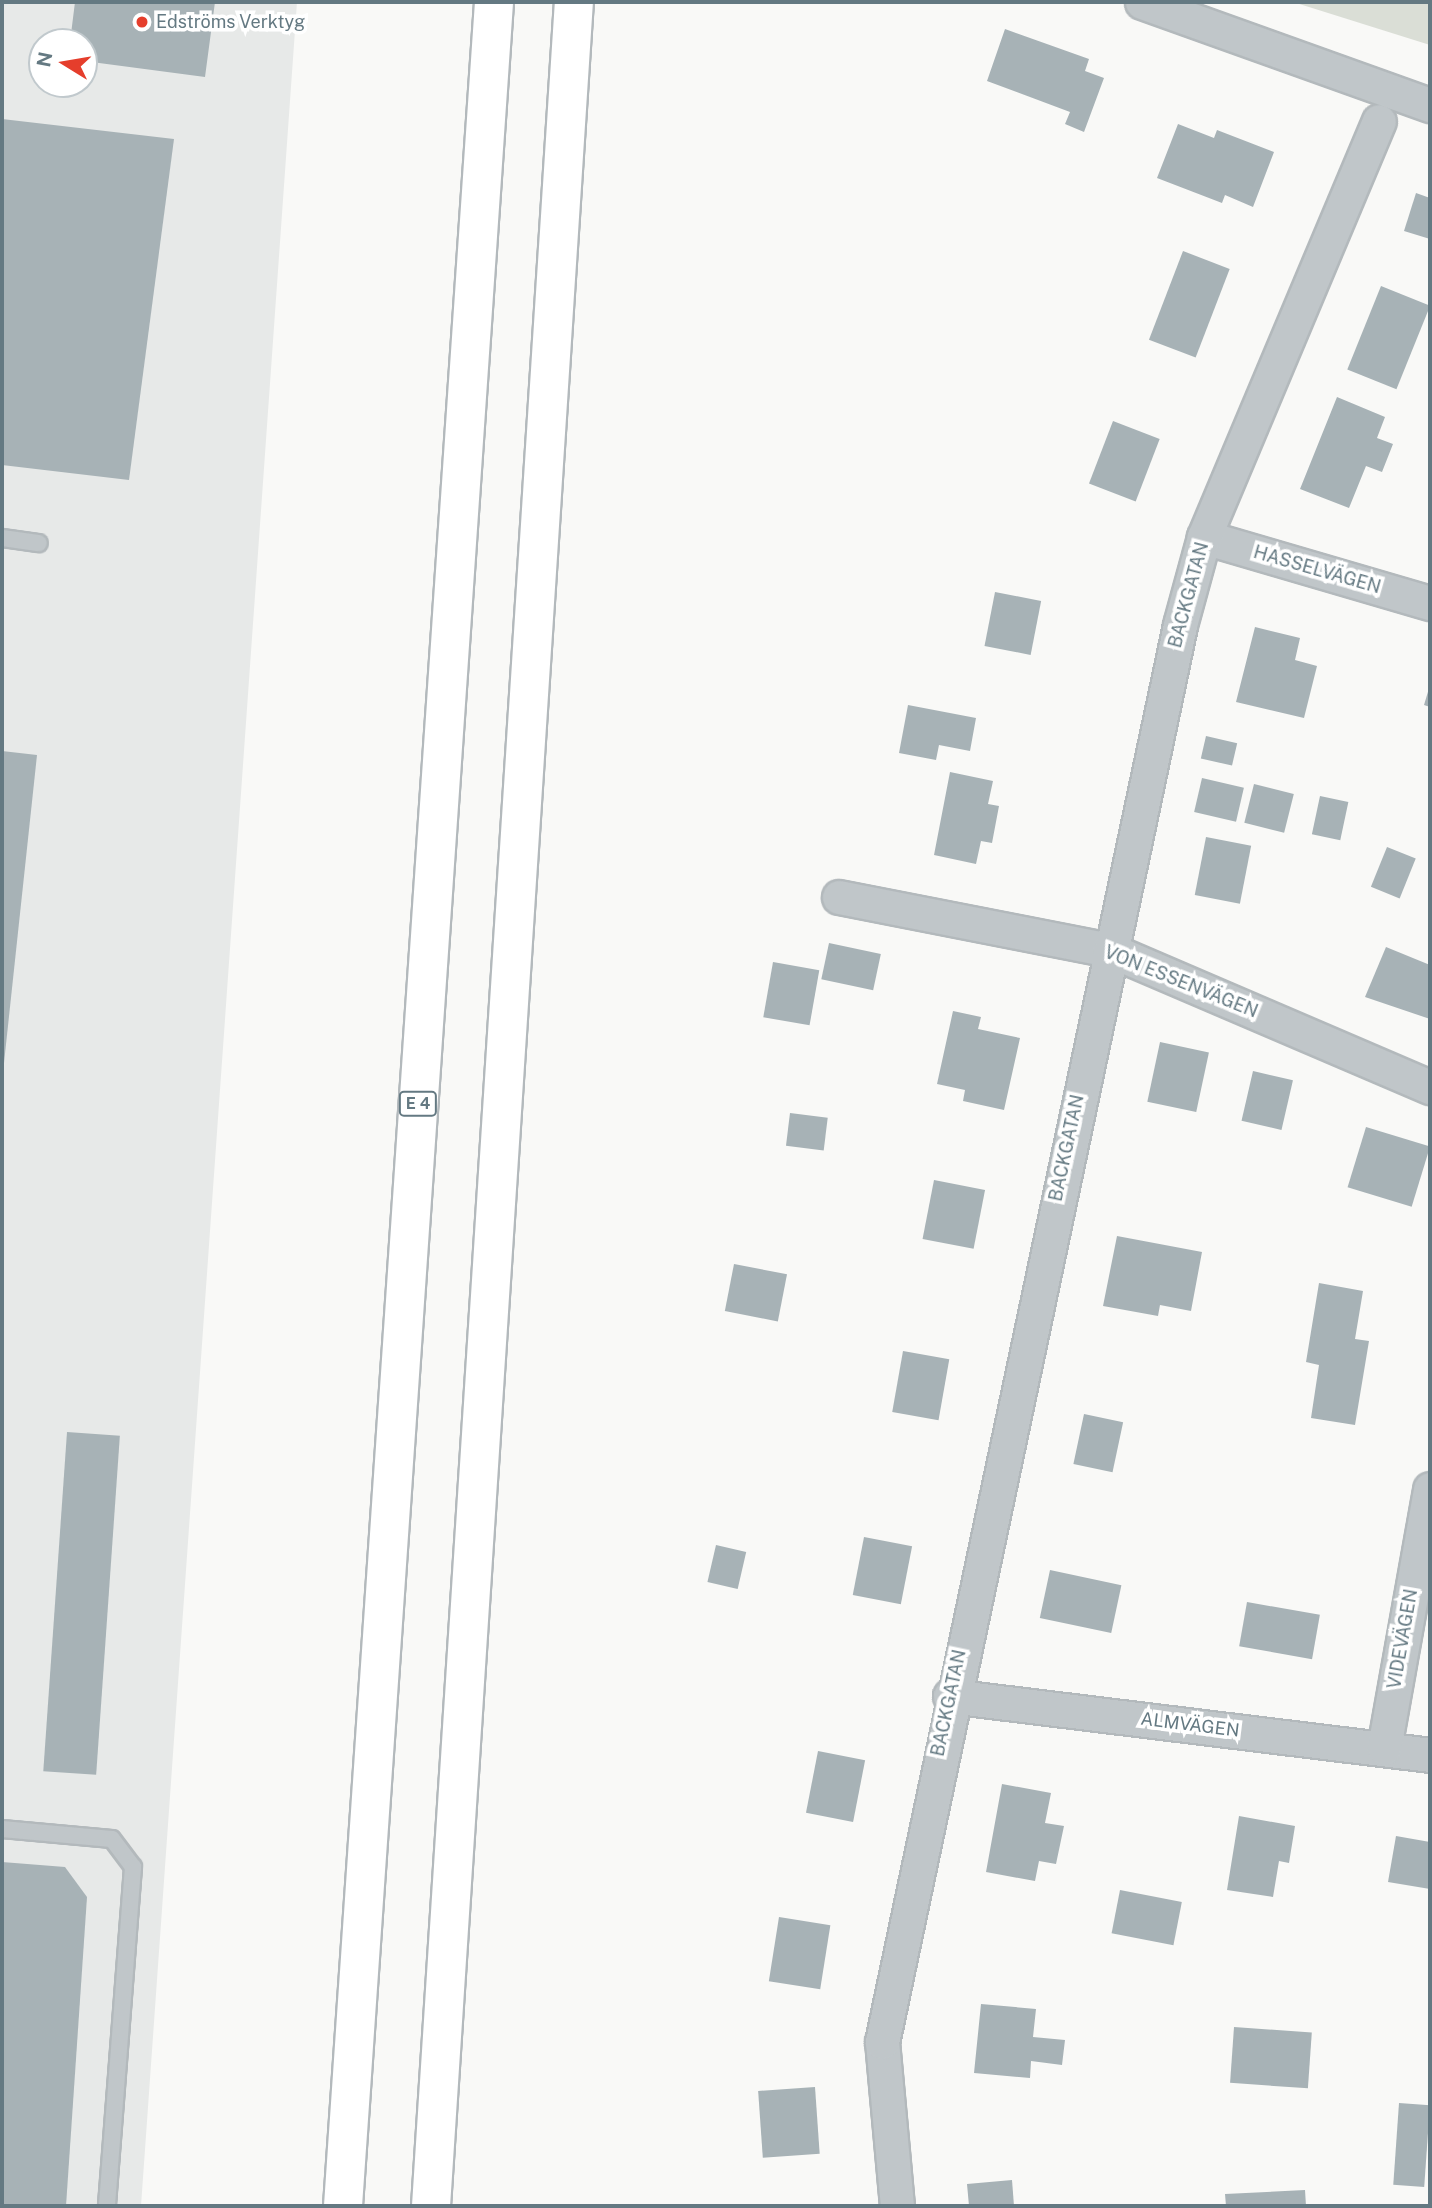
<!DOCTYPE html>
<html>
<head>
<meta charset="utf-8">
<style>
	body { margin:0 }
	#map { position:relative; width:1432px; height:2208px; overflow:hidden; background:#f9f9f7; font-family:"Public Sans",sans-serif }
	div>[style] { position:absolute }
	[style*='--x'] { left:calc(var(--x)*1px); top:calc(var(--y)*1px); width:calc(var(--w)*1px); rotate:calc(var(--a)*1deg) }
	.built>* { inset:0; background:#e7e9e8 }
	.green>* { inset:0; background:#daded6 }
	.building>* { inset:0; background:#a7b2b6; transform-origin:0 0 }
	.roads { filter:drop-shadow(2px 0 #b3b9bc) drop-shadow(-2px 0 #b3b9bc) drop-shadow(0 2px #b3b9bc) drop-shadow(0 -2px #b3b9bc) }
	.lane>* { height:16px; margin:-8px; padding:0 8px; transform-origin:8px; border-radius:8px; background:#c0c6c9 }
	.street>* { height:33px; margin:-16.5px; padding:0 16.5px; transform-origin:16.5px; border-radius:16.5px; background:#c0c6c9 }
	.highway>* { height:38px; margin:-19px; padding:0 19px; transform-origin:19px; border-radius:19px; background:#fff }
	.dots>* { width:19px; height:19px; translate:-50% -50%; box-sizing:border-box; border:4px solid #fff; border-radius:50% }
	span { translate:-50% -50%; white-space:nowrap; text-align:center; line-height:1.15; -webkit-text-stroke:7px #fff; paint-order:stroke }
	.shield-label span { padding:2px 5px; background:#fff; border:2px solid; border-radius:5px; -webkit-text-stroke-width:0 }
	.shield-label { font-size:16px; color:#647982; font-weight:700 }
	.poi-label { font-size:18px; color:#647982 }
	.left { translate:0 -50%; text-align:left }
	.street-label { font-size:18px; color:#647982 }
	.frame { position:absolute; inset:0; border:4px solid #647982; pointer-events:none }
	.north { position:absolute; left:28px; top:28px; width:70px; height:70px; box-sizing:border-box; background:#fff; border:2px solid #c1c9cd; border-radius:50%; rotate:281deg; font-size:19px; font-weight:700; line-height:28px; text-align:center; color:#647982 }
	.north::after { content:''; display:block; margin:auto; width:24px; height:32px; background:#e53e2c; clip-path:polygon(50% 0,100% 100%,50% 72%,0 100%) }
</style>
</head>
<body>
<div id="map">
	<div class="built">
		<i style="clip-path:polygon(evenodd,2px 2px,297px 2px,141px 2206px,2px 2206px,2px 2px,42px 42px,84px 42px,84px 84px,42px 84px,42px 42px)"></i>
	</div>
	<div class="green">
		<i style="clip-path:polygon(1293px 2px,1430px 2px,1430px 45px)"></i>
	</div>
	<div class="building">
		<i style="clip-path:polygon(75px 2px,215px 2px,205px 77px,84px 61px,84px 42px,70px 42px)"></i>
		<i style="clip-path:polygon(1005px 29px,1089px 59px,1085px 71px,1104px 78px,1084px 132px,1065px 124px,1070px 112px,987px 81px)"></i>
		<i style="clip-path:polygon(2px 119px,174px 139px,129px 480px,2px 465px)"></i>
		<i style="clip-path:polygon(1178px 124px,1214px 138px,1217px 130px,1274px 152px,1253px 207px,1225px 195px,1222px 203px,1157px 178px)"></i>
		<i style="clip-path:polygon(1416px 193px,1430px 198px,1430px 239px,1404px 231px)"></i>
		<i style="left:1183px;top:251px;width:50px;height:95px;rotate:21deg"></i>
		<i style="left:1381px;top:286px;width:53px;height:90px;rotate:22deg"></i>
		<i style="clip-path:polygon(1337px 397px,1385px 417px,1377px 438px,1393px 444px,1382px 472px,1366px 466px,1349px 508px,1300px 489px)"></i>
		<i style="left:1113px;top:421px;width:50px;height:67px;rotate:21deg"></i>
		<i style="left:995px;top:592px;width:47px;height:55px;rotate:11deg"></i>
		<i style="clip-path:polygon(1255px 627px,1300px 638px,1295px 660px,1317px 666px,1304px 718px,1236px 702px)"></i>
		<i style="clip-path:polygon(1430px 685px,1430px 707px,1424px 705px)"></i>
		<i style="clip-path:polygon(908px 705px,976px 718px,970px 751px,939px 745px,936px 760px,899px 753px)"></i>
		<i style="left:1206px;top:736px;width:32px;height:23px;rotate:13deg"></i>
		<i style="clip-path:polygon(2px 751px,37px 755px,4px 1063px,2px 1063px)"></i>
		<i style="clip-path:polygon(950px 772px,993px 781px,988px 804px,999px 806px,992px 843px,981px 841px,976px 864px,934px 855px)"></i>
		<i style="left:1202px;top:778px;width:43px;height:35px;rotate:13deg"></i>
		<i style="left:1254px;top:784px;width:41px;height:40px;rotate:14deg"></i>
		<i style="left:1320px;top:796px;width:29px;height:39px;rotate:12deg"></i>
		<i style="left:1206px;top:837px;width:46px;height:59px;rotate:11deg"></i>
		<i style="left:1387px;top:847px;width:31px;height:43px;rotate:22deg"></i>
		<i style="left:829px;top:943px;width:53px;height:37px;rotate:12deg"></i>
		<i style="clip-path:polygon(1386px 947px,1430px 965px,1430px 1019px,1365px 997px)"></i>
		<i style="left:773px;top:962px;width:47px;height:56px;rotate:10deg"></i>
		<i style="clip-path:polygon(953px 1011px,981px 1017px,978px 1029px,1020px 1038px,1004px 1110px,963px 1101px,965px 1090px,937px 1084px)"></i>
		<i style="left:1160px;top:1042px;width:50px;height:61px;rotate:12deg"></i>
		<i style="left:1253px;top:1071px;width:41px;height:51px;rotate:13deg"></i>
		<i style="left:790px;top:1113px;width:38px;height:33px;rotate:7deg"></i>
		<i style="left:1366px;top:1127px;width:67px;height:63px;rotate:17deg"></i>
		<i style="left:934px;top:1180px;width:52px;height:60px;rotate:11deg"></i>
		<i style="clip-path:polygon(1117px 1236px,1202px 1252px,1191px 1311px,1160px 1305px,1158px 1316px,1103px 1306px)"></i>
		<i style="left:734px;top:1264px;width:54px;height:48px;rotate:11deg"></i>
		<i style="clip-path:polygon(1319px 1283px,1363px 1291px,1355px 1339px,1369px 1341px,1355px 1425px,1311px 1418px,1319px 1365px,1306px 1362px)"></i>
		<i style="left:903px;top:1351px;width:47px;height:62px;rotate:10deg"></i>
		<i style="left:1084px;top:1414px;width:40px;height:51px;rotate:12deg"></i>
		<i style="left:67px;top:1432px;width:53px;height:340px;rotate:4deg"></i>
		<i style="left:864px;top:1537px;width:49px;height:59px;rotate:11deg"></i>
		<i style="left:716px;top:1545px;width:31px;height:38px;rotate:13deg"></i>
		<i style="left:1050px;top:1570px;width:73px;height:49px;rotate:12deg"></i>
		<i style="left:1247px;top:1602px;width:74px;height:45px;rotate:10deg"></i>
		<i style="left:818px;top:1751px;width:48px;height:63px;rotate:11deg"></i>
		<i style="clip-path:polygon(1002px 1784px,1051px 1793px,1045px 1823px,1064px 1826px,1056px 1864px,1039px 1861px,1035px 1881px,986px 1872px)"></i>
		<i style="clip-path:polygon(1239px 1816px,1295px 1826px,1289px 1863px,1279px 1861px,1273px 1897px,1227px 1890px)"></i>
		<i style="clip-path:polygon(1396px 1836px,1430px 1842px,1430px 1889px,1388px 1882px)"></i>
		<i style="clip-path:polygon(2px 1862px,65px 1867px,87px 1897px,66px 2206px,2px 2206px)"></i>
		<i style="left:1120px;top:1890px;width:63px;height:44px;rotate:11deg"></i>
		<i style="left:779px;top:1917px;width:52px;height:65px;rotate:9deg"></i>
		<i style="clip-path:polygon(981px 2004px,1036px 2009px,1033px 2037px,1065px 2040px,1062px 2065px,1031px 2061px,1030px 2078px,974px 2073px)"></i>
		<i style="left:1234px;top:2027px;width:78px;height:56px;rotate:4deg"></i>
		<i style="left:815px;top:2087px;width:67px;height:57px;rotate:86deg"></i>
		<i style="left:1399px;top:2103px;width:31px;height:82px;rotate:4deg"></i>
		<i style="clip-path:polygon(1012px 2180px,1014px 2206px,969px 2206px,967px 2184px)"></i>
		<i style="clip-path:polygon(1305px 2190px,1306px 2206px,1226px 2206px,1225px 2194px)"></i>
	</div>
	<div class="roads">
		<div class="lane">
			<i style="--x:2;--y:538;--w:37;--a:8"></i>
			<i style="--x:2;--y:1829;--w:110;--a:5.2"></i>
			<i style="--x:112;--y:1839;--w:35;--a:53"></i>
			<i style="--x:133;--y:1867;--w:340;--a:94.4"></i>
		</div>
		<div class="street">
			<i style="--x:1142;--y:2;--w:306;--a:19.7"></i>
			<i style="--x:1204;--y:537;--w:235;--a:16.3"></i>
			<i style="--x:839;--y:897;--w:276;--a:11.1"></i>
			<i style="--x:1110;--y:950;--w:348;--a:23.2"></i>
			<i style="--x:950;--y:1696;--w:484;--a:7"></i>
			<i style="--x:1384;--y:1748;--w:263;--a:-79.9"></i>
			<i style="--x:897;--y:2206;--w:165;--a:-95.2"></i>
			<i style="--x:882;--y:2042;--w:1448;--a:-78.12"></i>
			<i style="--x:1180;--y:625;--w:91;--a:-74.7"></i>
			<i style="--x:1204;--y:537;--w:451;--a:-67.2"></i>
		</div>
		<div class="highway">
			<i style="--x:343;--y:2206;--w:2209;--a:-86.08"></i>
			<i style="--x:431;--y:2206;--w:2209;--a:-86.29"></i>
		</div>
	</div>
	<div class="dots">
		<i style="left:142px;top:22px;background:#e53e2c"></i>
	</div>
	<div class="shield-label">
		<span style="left:418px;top:1104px">E 4</span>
	</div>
	<div class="poi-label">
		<span class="left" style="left:156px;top:22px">Edströms Verktyg</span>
	</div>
	<div class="street-label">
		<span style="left:1317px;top:570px;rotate:16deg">HASSELVÄGEN</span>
		<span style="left:1189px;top:595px;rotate:-75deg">BACKGATAN</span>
		<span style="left:1181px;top:982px;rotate:22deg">VON ESSENVÄGEN</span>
		<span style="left:1067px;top:1148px;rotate:-78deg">BACKGATAN</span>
		<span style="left:1403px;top:1639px;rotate:-80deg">VIDEVÄGEN</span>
		<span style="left:949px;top:1703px;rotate:-78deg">BACKGATAN</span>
		<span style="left:1190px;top:1725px;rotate:7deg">ALMVÄGEN</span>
	</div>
	<div class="frame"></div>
	<div class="north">N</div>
</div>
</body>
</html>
